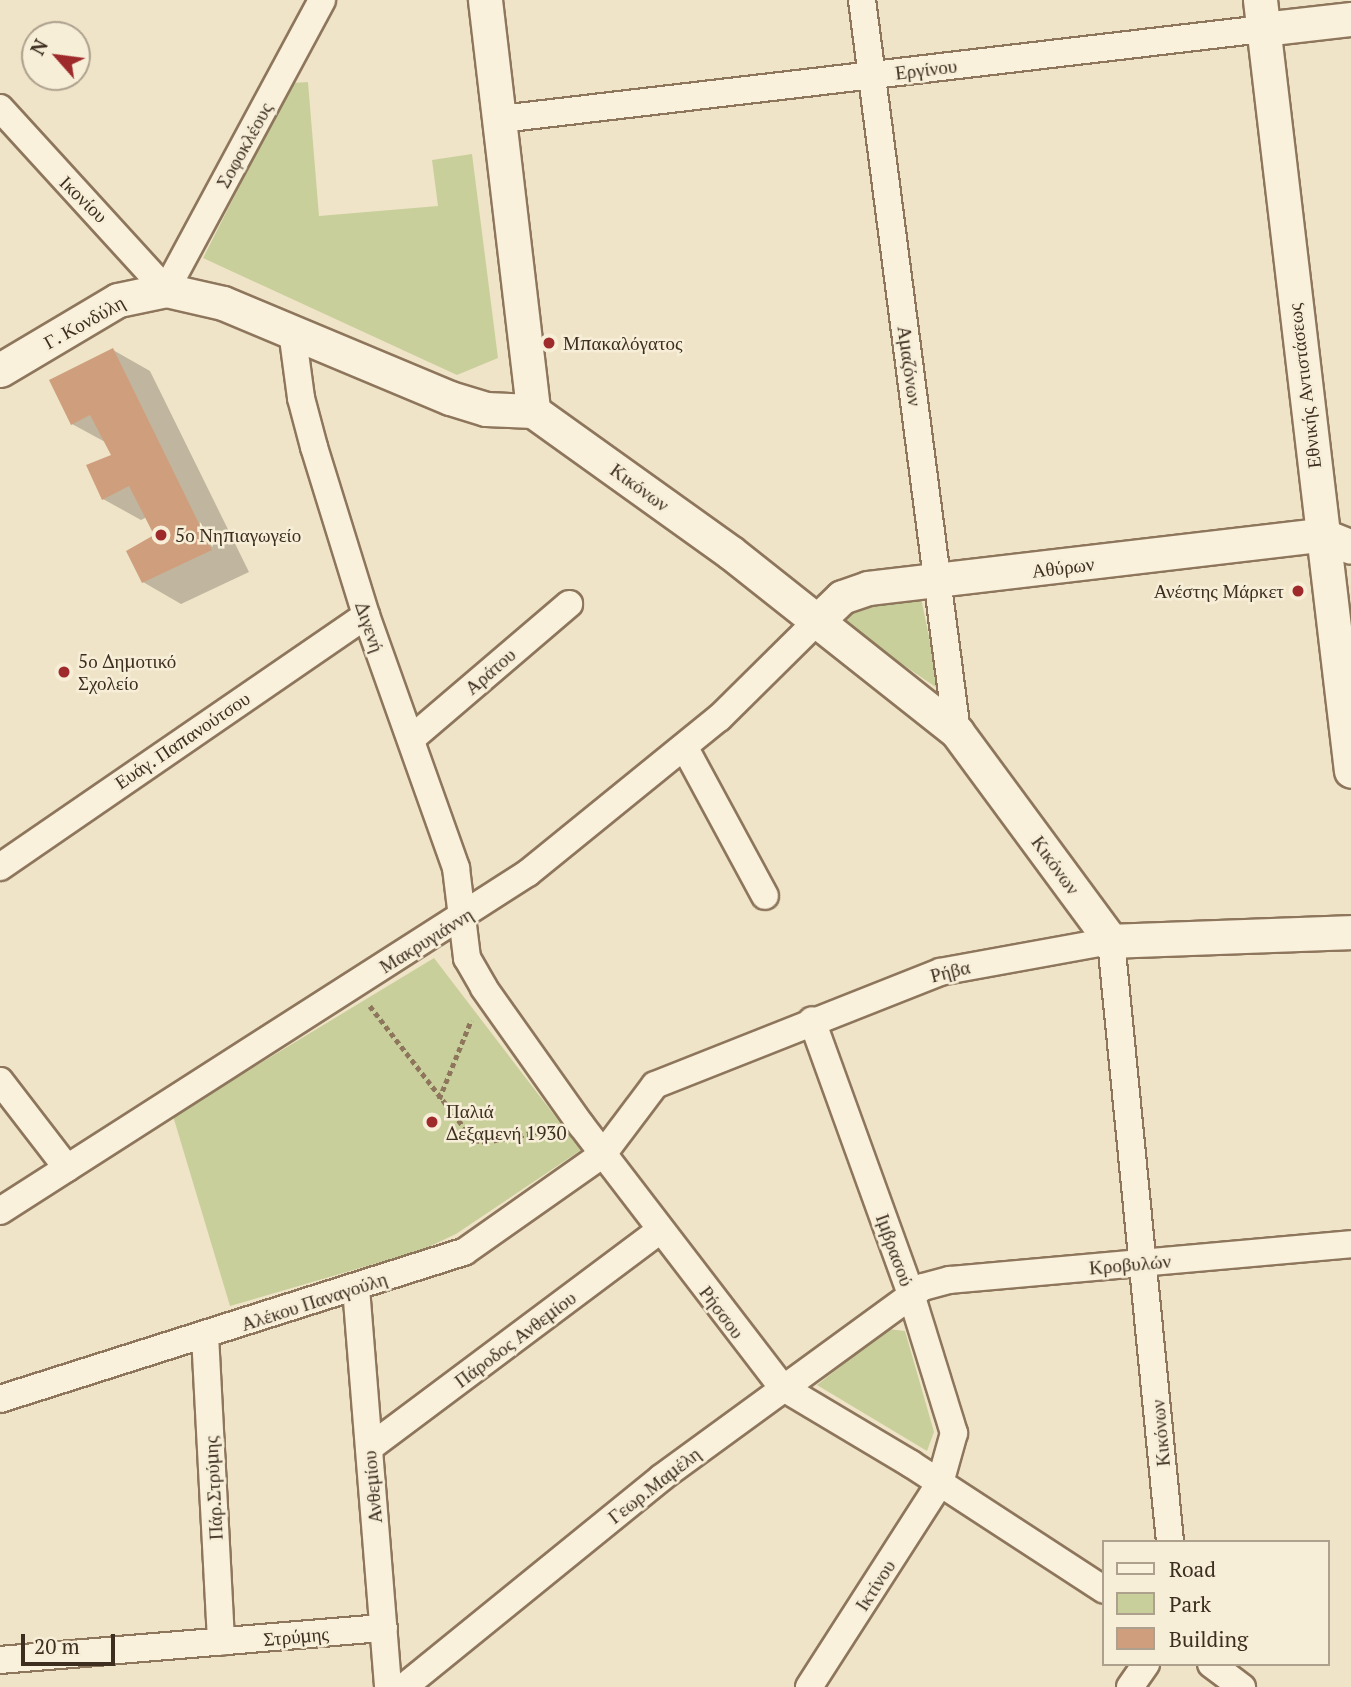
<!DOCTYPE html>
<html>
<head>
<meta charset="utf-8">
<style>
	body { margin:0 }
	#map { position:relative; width:1351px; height:1687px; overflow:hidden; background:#f0e4c8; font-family:"PT Serif",serif }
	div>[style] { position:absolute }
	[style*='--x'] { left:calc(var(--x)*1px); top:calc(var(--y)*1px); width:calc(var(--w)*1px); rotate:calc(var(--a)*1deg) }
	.green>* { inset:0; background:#c9cf9b }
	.shadow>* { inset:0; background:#0003 }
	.building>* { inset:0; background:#cf9f7d }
	.path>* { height:4.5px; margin-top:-2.25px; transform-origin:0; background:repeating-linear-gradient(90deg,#8d765c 0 5px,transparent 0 8.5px) }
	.roads { filter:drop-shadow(2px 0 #8d765c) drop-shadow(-2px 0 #8d765c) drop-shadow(0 2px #8d765c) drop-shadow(0 -2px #8d765c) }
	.minor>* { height:26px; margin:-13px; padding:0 13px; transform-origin:13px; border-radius:13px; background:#faf1dc }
	.tertiary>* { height:33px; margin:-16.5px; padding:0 16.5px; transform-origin:16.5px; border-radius:16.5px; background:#faf1dc }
	.dots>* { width:19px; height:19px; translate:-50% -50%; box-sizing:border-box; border:4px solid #f7eed8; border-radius:50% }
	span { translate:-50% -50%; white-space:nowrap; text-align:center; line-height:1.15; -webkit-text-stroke:5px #f7eed8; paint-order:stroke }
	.street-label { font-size:19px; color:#3d2e20 }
	.poi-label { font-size:19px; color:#3d2e20 }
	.left { translate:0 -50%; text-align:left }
	.right { translate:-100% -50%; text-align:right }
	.legend { position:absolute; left:1102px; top:1540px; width:228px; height:126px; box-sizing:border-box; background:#f7eed8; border:2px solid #ada18e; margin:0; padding:9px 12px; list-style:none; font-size:21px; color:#3d2e20 }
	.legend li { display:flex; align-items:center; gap:14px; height:35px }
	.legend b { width:35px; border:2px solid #ada18e }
	.north { position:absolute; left:21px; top:21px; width:70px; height:70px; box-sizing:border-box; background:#f7eed8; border:2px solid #ada18e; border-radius:50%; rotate:298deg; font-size:19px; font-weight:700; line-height:28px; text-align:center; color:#3d2e20 }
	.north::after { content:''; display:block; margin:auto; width:24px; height:32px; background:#9e2a2b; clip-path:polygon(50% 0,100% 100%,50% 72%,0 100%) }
	.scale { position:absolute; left:21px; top:1634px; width:94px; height:32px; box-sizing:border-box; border:4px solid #3d2e20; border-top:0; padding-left:9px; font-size:21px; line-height:24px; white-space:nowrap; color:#3d2e20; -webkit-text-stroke:5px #f7eed8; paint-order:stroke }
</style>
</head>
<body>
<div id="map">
	<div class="green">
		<i style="clip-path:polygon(308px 82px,319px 216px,438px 206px,432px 160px,472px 154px,498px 358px,457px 375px,203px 258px,292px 83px)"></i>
		<i style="clip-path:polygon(921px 598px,940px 690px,837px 620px,863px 603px)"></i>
		<i style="clip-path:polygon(434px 958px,581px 1150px,456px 1234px,422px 1250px,230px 1306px,173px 1116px)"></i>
		<i style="clip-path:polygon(888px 1329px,905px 1331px,934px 1432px,927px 1451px,817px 1385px)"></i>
	</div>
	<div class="shadow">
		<i style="clip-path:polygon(113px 350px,150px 371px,249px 572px,181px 604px,143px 582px,156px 536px,147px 517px,141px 520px,103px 499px,113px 456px,107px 443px,72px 424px)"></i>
	</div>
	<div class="building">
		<i style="clip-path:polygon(113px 348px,212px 550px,142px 583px,126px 551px,154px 535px,129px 486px,102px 500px,86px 465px,111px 455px,90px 415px,71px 425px,49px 380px)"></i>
	</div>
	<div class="path">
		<i style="--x:370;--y:1006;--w:170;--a:52.2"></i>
		<i style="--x:474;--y:1140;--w:11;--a:10"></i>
		<i style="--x:485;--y:1142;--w:66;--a:-10.5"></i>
		<i style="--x:439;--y:1099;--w:85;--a:-67.9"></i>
	</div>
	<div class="roads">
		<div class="minor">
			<i style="--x:862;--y:0;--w:738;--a:82.61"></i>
			<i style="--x:0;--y:108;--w:246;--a:47.6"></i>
			<i style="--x:166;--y:290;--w:329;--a:-61.7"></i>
			<i style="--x:501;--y:119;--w:767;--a:-6.74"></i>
			<i style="--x:292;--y:331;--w:68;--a:82.3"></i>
			<i style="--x:301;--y:398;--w:51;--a:75.1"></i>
			<i style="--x:314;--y:447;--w:176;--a:72.8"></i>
			<i style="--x:366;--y:615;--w:269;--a:70.4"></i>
			<i style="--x:456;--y:868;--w:91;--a:83"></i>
			<i style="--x:467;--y:958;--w:34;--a:60"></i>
			<i style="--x:484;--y:988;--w:168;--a:54.7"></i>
			<i style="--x:581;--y:1125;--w:330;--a:52.5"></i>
			<i style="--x:782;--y:1387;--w:150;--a:30.8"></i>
			<i style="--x:911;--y:1464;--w:230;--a:33.1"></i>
			<i style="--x:411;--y:739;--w:208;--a:-40.5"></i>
			<i style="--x:685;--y:748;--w:168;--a:61.6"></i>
			<i style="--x:0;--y:867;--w:444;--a:-34.5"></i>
			<i style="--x:0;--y:1081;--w:110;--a:52.4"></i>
			<i style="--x:0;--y:1211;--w:627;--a:-32.63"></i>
			<i style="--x:528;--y:873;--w:246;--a:-39.1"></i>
			<i style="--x:719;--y:718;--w:135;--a:-44.7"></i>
			<i style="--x:356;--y:1288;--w:400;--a:85.4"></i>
			<i style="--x:205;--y:1335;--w:307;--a:87"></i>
			<i style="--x:0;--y:1399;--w:487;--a:-17.6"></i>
			<i style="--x:464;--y:1252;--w:170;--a:-35.2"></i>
			<i style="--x:603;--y:1154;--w:86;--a:-53"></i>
			<i style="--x:655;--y:1085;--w:307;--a:-21.6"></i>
			<i style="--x:940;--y:972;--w:174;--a:-10.3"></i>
			<i style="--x:1111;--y:941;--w:604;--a:84.39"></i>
			<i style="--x:369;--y:1448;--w:364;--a:-36.8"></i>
			<i style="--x:0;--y:1660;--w:385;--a:-4.8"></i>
			<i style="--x:1211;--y:1664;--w:39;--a:37"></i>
			<i style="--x:404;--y:1687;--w:331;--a:-39.1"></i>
			<i style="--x:661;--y:1478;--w:324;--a:-36.1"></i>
			<i style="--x:923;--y:1287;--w:28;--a:-15"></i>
			<i style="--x:950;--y:1280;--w:403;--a:-5.1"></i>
			<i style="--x:809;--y:1687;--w:242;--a:-57.3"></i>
			<i style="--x:940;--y:1483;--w:52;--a:-74.4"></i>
			<i style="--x:954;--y:1433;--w:145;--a:-107.2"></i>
			<i style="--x:911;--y:1294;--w:291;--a:-109.9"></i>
			<i style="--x:1130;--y:1687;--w:28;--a:-55"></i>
		</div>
		<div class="tertiary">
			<i style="--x:485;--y:0;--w:414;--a:83.3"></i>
			<i style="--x:1260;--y:0;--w:776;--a:83.27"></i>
			<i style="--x:1263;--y:29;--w:89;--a:-6.5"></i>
			<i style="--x:0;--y:370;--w:137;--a:-30.7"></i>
			<i style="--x:118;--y:300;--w:49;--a:-11.8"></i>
			<i style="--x:166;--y:290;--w:58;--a:12.8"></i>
			<i style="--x:223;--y:303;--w:246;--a:22.7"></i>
			<i style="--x:450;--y:398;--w:38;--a:17"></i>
			<i style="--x:486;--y:409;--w:47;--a:2.4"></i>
			<i style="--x:533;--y:411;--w:242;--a:35.6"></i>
			<i style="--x:730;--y:552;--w:290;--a:38.4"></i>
			<i style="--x:957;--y:732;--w:260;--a:53.6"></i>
			<i style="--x:1111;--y:941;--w:240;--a:-2.1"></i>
			<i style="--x:815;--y:623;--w:37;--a:-44"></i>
			<i style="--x:842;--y:597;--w:28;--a:-19"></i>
			<i style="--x:868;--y:588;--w:457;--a:-6.7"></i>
			<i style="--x:1322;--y:535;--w:31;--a:22"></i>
		</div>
	</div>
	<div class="dots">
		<i style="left:549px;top:343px;background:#9e2a2b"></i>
		<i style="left:161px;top:535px;background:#9e2a2b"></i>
		<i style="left:1298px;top:591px;background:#9e2a2b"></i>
		<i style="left:64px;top:672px;background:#9e2a2b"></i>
		<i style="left:432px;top:1122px;background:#9e2a2b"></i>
	</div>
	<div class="street-label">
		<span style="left:926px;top:69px;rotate:-7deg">Εργίνου</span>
		<span style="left:244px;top:145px;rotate:-61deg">Σοφοκλέους</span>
		<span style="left:84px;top:199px;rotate:44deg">Ικονίου</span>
		<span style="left:84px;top:322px;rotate:-29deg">Γ. Κονδύλη</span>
		<span style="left:910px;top:366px;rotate:82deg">Αμαζόνων</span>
		<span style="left:1304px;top:386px;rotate:-97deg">Εθνικής Αντιστάσεως</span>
		<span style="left:640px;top:487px;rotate:36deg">Κικόνων</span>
		<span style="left:1063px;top:567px;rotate:-7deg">Αθύρων</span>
		<span style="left:370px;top:627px;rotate:71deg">Διγενή</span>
		<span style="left:490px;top:671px;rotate:-41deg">Αράτου</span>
		<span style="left:182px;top:740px;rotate:-34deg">Ευάγ. Παπανούτσου</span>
		<span style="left:1056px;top:865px;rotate:54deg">Κικόνων</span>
		<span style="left:426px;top:940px;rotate:-32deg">Μακρυγιάννη</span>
		<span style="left:950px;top:971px;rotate:-14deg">Ρήβα</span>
		<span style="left:895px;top:1250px;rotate:70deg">Ιμβρασού</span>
		<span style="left:1130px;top:1264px;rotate:-5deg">Κροβυλών</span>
		<span style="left:314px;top:1301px;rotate:-18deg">Αλέκου Παναγούλη</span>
		<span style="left:722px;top:1312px;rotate:53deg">Ρήσσου</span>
		<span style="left:515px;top:1339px;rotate:-37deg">Πάροδος Ανθεμίου</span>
		<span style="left:1160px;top:1433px;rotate:-95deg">Κικόνων</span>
		<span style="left:654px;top:1485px;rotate:-38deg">Γεωρ.Μαμέλη</span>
		<span style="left:372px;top:1487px;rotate:-95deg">Ανθεμίου</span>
		<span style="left:213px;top:1488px;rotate:-93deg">Πάρ.Στρύμης</span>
		<span style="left:875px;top:1585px;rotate:-57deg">Ικτίνου</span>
		<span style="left:296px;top:1636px;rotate:-5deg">Στρύμης</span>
	</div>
	<div class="poi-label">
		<span class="left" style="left:563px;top:343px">Μπακαλόγατος</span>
		<span class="left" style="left:175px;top:535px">5ο Νηπιαγωγείο</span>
		<span class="right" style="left:1284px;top:591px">Ανέστης Μάρκετ</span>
		<span class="left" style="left:78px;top:672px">5ο Δημοτικό<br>Σχολείο</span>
		<span class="left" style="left:446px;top:1122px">Παλιά<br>Δεξαμενή 1930</span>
	</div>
	<ul class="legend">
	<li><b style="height:9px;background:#faf1dc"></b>Road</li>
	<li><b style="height:19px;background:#c9cf9b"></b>Park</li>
	<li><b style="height:19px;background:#cf9f7d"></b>Building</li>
	</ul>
	<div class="north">N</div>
	<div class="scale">20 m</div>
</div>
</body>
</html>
